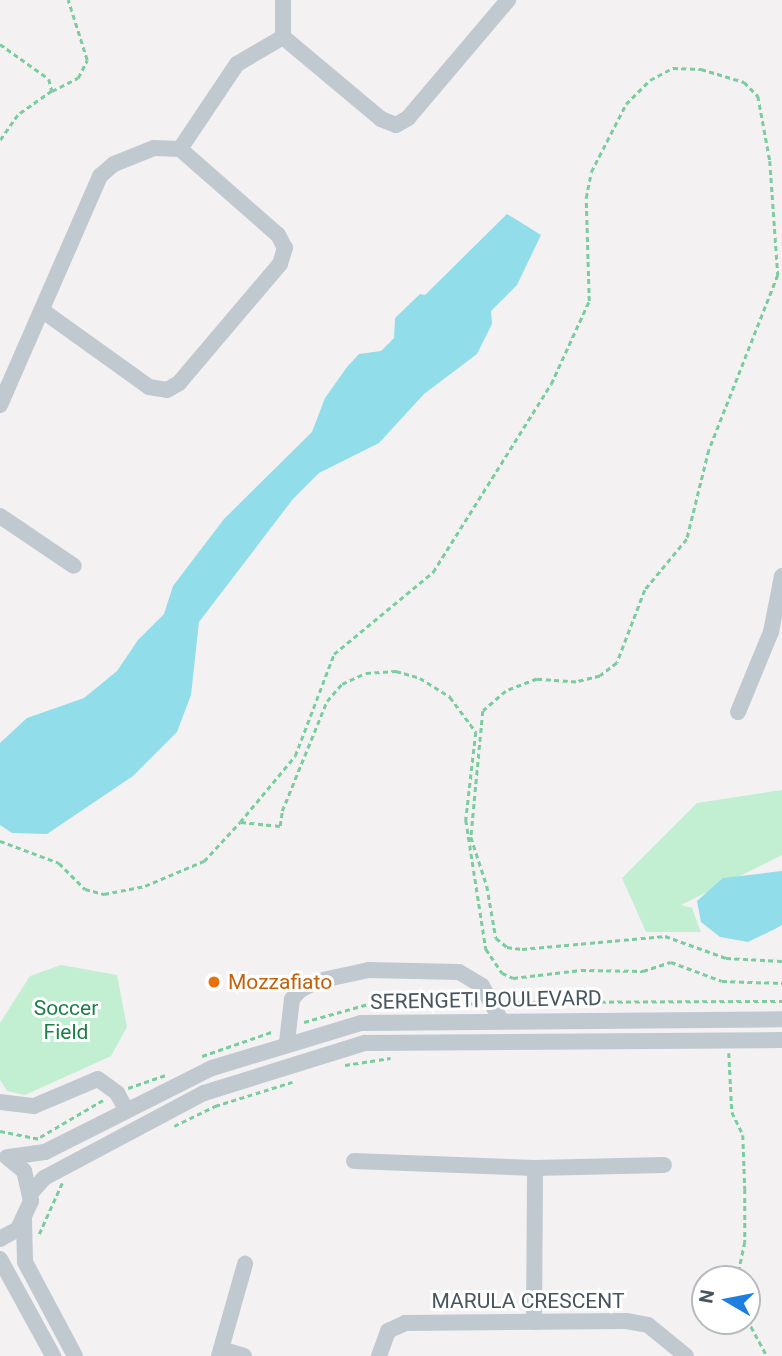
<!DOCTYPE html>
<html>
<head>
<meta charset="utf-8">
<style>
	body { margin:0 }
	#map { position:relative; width:782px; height:1356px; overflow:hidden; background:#f4f1f2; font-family:Roboto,sans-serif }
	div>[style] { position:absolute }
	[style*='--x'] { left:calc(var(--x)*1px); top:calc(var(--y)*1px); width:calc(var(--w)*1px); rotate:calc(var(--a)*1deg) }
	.green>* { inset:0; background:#c2efd1 }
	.water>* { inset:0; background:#91ddea }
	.path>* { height:2.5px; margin-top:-1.25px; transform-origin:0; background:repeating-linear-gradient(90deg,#7bcc9f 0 5px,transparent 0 8.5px) }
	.minor>* { height:16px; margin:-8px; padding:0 8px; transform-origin:8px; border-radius:8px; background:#c0c9d0 }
	.dots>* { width:19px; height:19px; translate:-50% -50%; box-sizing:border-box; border:4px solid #fff; border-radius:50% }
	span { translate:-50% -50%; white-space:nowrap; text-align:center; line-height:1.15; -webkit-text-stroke:6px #fff; paint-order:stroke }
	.food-label { font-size:21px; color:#c56008 }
	.left { translate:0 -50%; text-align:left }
	.street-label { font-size:21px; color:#49565f }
	.park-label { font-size:21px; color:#1a8047 }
	.north { position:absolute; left:691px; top:1265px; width:70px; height:70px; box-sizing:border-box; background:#fff; border:2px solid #b6bbbf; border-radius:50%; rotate:280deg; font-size:19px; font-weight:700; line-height:28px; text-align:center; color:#49565f }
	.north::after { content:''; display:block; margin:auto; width:24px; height:32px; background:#1e7fe1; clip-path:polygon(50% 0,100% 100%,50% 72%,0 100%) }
</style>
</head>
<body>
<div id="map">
	<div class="green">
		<i style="clip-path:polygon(782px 790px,782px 855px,681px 905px,692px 908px,701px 932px,646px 932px,622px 878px,697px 803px)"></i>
		<i style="clip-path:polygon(61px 965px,117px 975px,127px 1027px,111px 1056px,25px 1095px,7px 1091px,0 1080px,0 1023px,30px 976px)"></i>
	</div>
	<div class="water">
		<i style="clip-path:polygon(507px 214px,541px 235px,517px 285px,491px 311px,492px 324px,477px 354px,424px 394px,379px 443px,319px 473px,293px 499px,199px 622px,191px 695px,177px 732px,133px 776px,47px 834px,12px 833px,0 825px,0 743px,27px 718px,84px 698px,117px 671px,138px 640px,164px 614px,173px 586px,224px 519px,312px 432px,325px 398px,347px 367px,359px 354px,381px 351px,394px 338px,395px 318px,420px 294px,425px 295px)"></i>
		<i style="clip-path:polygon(782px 871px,782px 925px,775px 929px,748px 942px,720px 937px,701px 922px,697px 901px,723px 878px)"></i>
	</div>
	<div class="path">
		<i style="--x:0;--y:44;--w:60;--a:35.5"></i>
		<i style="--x:49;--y:79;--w:12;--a:76"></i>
		<i style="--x:52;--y:91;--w:42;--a:144.8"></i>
		<i style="--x:18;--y:115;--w:32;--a:125"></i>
		<i style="--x:52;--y:91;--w:29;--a:-27"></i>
		<i style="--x:78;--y:78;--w:20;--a:-63"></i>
		<i style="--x:87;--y:60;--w:63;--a:-107.6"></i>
		<i style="--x:241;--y:822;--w:39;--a:6"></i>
		<i style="--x:280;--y:826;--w:15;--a:-82"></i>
		<i style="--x:282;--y:811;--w:119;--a:-67.8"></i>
		<i style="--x:327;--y:701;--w:23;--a:-49"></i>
		<i style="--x:342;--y:684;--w:26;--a:-25"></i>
		<i style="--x:366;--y:673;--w:30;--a:-4"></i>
		<i style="--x:396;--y:671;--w:25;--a:16"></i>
		<i style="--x:420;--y:678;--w:36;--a:32"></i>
		<i style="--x:450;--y:697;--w:44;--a:53.4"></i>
		<i style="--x:476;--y:732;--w:89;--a:96.5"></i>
		<i style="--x:466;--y:820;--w:131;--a:81.2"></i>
		<i style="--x:486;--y:949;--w:29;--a:56"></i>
		<i style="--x:502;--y:973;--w:12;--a:24"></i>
		<i style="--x:513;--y:978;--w:68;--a:-6.7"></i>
		<i style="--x:581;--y:970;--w:62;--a:0.9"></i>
		<i style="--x:643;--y:971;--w:29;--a:-18"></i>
		<i style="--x:671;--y:962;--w:54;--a:20.4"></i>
		<i style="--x:722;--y:981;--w:60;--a:1.9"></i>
		<i style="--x:0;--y:841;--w:63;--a:20.4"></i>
		<i style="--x:59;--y:863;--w:37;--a:45"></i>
		<i style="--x:85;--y:889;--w:20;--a:15"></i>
		<i style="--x:104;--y:894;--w:42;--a:-11"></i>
		<i style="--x:145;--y:886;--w:64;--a:-23"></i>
		<i style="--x:204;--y:861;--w:53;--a:-47.3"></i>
		<i style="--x:240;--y:822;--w:86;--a:-50.2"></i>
		<i style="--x:295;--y:756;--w:109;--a:-69.1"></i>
		<i style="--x:334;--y:654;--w:129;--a:-39.6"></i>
		<i style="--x:433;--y:572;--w:222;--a:-57.9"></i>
		<i style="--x:551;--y:384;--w:91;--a:-65.4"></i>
		<i style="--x:589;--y:301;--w:103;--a:-91.7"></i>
		<i style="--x:586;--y:198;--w:26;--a:-79"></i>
		<i style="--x:591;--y:172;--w:76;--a:-62.8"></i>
		<i style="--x:626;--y:104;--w:34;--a:-45"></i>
		<i style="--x:650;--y:80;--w:26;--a:-28"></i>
		<i style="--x:673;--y:68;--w:28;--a:2"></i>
		<i style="--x:701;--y:69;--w:45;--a:16.8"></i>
		<i style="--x:744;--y:82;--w:20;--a:45"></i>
		<i style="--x:758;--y:96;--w:66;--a:79.5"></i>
		<i style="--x:770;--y:161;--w:114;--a:86"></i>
		<i style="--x:778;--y:275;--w:188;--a:111.5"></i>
		<i style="--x:709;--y:450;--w:92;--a:103.9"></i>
		<i style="--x:687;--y:539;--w:66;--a:129.5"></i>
		<i style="--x:645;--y:590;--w:78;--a:111"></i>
		<i style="--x:617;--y:663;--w:21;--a:143"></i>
		<i style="--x:600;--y:676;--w:25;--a:166"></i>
		<i style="--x:576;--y:682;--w:39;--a:-176"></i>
		<i style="--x:537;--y:679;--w:33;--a:159"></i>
		<i style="--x:506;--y:691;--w:30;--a:139"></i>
		<i style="--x:483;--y:711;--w:127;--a:95.4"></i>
		<i style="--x:471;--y:837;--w:52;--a:71.9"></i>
		<i style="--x:487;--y:886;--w:53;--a:80.2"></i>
		<i style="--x:496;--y:938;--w:14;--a:39"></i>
		<i style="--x:507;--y:947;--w:15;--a:8"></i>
		<i style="--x:522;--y:949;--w:144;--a:-5.2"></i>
		<i style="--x:665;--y:936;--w:65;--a:19.8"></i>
		<i style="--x:726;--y:958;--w:56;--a:3.1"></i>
		<i style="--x:507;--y:1002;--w:275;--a:-0.2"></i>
		<i style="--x:304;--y:1022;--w:74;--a:-15.7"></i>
		<i style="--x:375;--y:1002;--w:54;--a:-3.2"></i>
		<i style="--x:429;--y:999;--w:47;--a:6.1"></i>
		<i style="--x:729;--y:1053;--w:59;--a:87.1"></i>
		<i style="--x:732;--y:1112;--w:25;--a:64"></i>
		<i style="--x:743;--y:1135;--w:54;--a:87.9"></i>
		<i style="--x:745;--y:1189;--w:53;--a:90"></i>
		<i style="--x:745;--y:1242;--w:38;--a:102"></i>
		<i style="--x:202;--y:1056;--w:76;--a:-19.1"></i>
		<i style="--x:345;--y:1065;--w:46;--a:-8.8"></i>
		<i style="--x:128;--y:1088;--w:39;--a:-19"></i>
		<i style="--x:174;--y:1126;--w:46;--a:-26"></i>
		<i style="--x:215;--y:1106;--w:81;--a:-17.3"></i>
		<i style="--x:0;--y:1131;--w:41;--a:11.3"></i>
		<i style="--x:40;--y:1137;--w:73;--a:-30.4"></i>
		<i style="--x:39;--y:1234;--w:56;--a:-65.7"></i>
		<i style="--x:747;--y:1319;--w:42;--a:61.6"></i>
	</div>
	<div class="minor">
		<i style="--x:283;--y:0;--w:37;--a:90"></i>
		<i style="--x:283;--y:37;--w:128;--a:39.9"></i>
		<i style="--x:381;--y:119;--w:16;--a:22"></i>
		<i style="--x:396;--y:125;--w:14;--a:-30"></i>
		<i style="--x:408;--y:118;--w:155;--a:-49.7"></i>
		<i style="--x:43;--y:311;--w:130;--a:35.6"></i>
		<i style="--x:149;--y:387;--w:18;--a:9"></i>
		<i style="--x:167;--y:390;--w:14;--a:-30"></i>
		<i style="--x:179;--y:383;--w:156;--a:-49.7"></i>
		<i style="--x:280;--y:264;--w:17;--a:-73"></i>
		<i style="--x:285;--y:248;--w:15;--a:-118"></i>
		<i style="--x:278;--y:235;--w:130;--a:-138.7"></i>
		<i style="--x:0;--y:405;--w:250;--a:-66.4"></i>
		<i style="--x:100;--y:176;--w:18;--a:-41"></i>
		<i style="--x:114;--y:164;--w:43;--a:-21.8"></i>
		<i style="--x:154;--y:148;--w:26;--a:2"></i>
		<i style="--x:180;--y:149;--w:102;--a:-56.2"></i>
		<i style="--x:237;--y:64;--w:53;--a:-30.4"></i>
		<i style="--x:0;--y:516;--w:89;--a:34"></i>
		<i style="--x:738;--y:712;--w:87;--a:-67.6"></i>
		<i style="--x:771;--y:632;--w:57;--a:-78.9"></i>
		<i style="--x:287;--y:1042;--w:43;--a:-83.4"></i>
		<i style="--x:292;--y:999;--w:12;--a:-48"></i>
		<i style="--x:300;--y:990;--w:20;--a:-27"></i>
		<i style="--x:318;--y:981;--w:52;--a:-12.2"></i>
		<i style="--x:369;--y:970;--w:90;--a:1.3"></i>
		<i style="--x:459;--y:972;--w:27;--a:31"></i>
		<i style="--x:482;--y:986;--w:38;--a:61"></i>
		<i style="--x:0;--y:1102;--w:34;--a:7"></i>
		<i style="--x:34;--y:1106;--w:69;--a:-22.9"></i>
		<i style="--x:98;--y:1079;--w:24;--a:36"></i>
		<i style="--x:117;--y:1093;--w:18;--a:61"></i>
		<i style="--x:9;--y:1157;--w:36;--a:-8"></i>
		<i style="--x:45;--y:1152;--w:187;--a:-26.7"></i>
		<i style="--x:212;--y:1068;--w:156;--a:-16.8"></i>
		<i style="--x:361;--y:1023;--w:421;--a:-0.5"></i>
		<i style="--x:354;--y:1161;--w:181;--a:2.2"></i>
		<i style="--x:535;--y:1168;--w:129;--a:-1.3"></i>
		<i style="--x:31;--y:1193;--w:20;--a:-49"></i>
		<i style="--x:44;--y:1178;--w:181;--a:-28"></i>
		<i style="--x:204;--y:1093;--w:169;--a:-17.3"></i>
		<i style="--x:365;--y:1043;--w:417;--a:-0.4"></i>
		<i style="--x:24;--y:1220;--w:42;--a:88.6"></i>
		<i style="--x:25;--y:1262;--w:106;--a:62"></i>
		<i style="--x:0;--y:1239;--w:21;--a:-29"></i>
		<i style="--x:18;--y:1229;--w:31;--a:-65"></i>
		<i style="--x:31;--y:1201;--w:31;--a:-103"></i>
		<i style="--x:24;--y:1171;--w:22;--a:-141"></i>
		<i style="--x:0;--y:1259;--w:111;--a:61.3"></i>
		<i style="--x:534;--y:1322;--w:154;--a:-89.6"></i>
		<i style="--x:221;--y:1349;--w:24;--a:17"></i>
		<i style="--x:219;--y:1356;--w:96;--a:-74.2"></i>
		<i style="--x:379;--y:1356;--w:27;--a:-70"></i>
		<i style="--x:388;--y:1331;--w:19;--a:-25"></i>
		<i style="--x:405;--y:1323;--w:221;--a:-0.5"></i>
		<i style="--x:626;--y:1321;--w:22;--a:10"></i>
		<i style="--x:648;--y:1325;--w:49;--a:39.2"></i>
	</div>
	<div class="dots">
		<i style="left:214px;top:982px;background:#e8710a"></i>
	</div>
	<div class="food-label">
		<span class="left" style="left:228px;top:982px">Mozzafiato</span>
	</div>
	<div class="street-label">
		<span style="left:486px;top:1000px;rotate:-1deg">SERENGETI BOULEVARD</span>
		<span style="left:528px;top:1301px">MARULA CRESCENT</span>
	</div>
	<div class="park-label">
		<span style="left:66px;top:1020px">Soccer<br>Field</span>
	</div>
	<div class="north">N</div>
</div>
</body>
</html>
